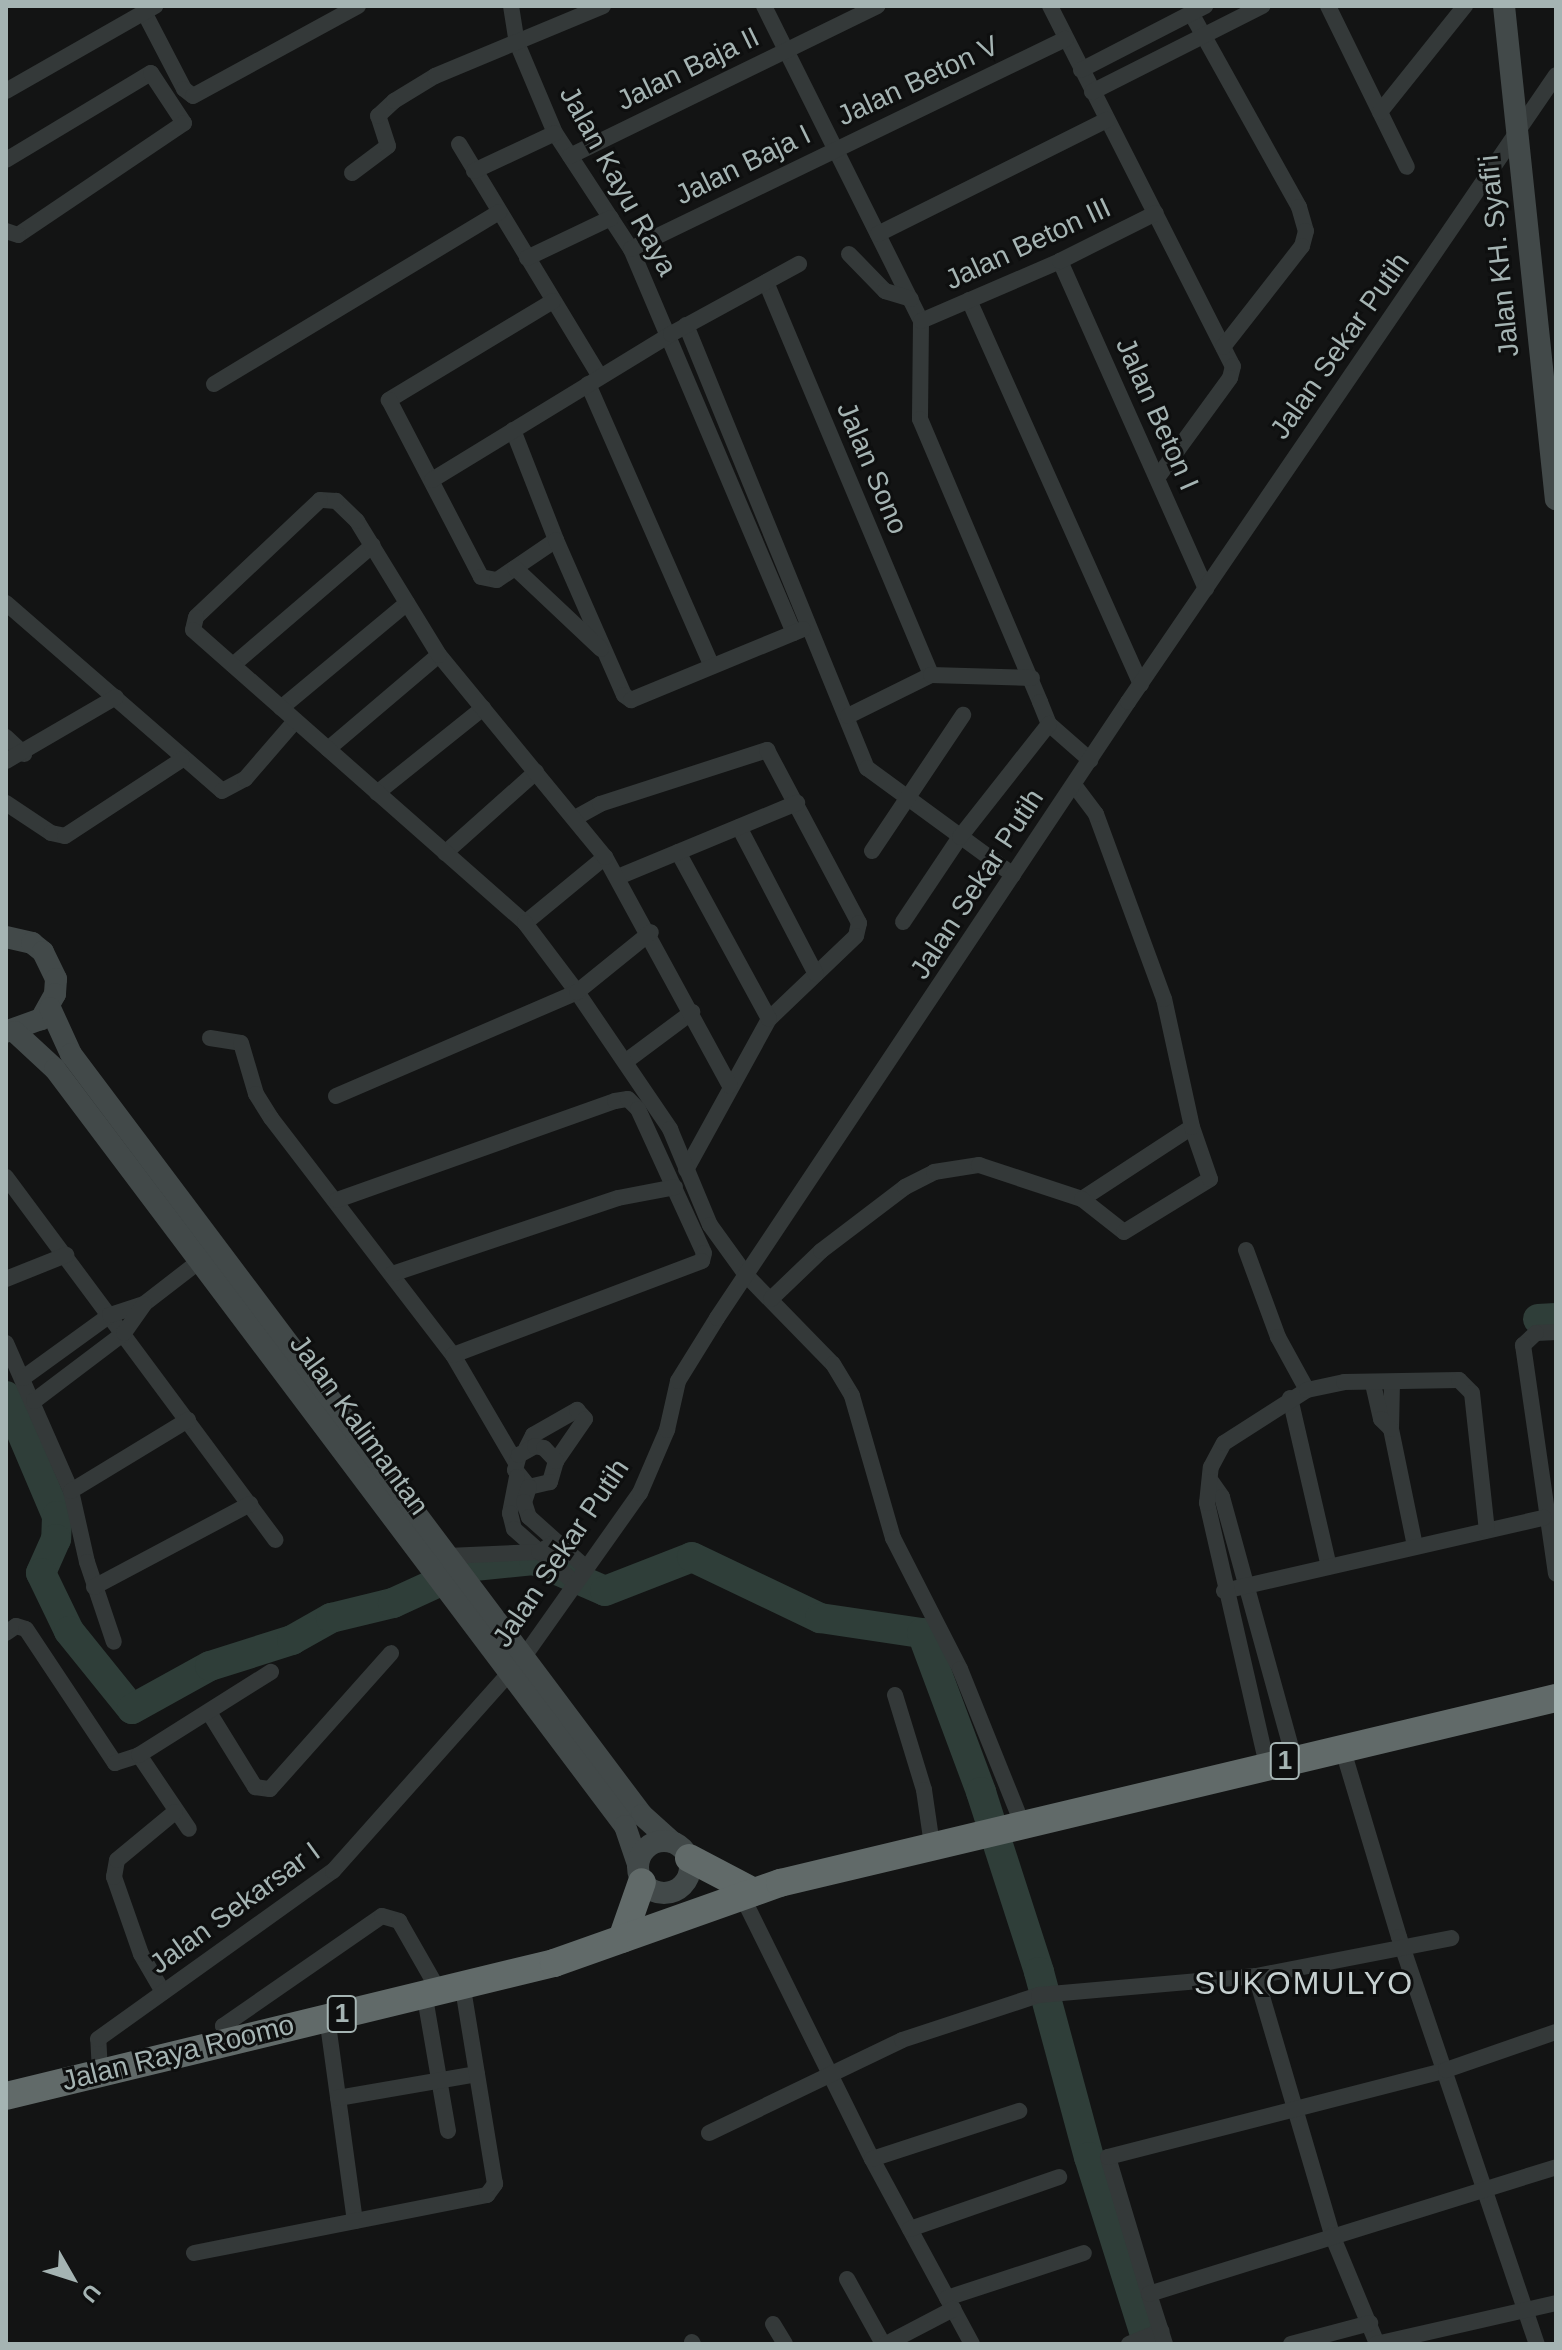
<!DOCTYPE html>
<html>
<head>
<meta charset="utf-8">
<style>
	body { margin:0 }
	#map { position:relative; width:1562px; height:2350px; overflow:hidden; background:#131414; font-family:Helvetica,sans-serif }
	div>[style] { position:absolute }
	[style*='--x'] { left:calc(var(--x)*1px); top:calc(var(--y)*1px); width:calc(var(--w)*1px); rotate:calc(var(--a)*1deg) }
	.river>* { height:30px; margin:-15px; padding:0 15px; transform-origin:15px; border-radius:15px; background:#2f3e39 }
	.street>* { height:16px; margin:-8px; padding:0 8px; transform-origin:8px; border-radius:8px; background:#343939 }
	.secondary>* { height:22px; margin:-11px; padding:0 11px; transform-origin:11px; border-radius:11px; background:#424949 }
	.secondary>.ring { margin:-11px; padding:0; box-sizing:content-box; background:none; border:22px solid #424949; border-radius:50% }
	.highway>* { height:28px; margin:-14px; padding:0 14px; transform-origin:14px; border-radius:14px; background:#616a69 }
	span { translate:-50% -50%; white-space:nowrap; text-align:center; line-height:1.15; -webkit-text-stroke:6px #0e0f0f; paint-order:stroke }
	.shield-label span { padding:2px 6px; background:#0e0f0f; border:2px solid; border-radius:6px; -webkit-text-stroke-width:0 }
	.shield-label { font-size:26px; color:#a5b4b3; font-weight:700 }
	.street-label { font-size:28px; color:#a5b4b3 }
	.quarter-label { font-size:32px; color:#c6d0d0; letter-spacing:2px }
	.frame { position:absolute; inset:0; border:8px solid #a5b4b3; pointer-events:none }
	.north { position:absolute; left:32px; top:2238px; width:80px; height:80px; -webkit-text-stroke:6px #0e0f0f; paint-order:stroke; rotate:129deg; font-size:22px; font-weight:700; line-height:32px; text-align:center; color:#a5b4b3 }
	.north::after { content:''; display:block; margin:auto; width:28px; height:36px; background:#a5b4b3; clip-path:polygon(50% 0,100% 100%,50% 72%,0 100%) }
</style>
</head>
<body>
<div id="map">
	<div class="river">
		<i style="--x:1538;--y:1319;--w:18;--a:-3"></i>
		<i style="--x:6;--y:1396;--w:130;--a:67"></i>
		<i style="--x:57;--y:1516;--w:23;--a:92"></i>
		<i style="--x:56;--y:1539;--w:37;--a:114"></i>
		<i style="--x:41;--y:1573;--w:64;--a:64.2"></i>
		<i style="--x:69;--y:1631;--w:100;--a:51.1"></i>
		<i style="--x:132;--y:1709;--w:89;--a:-28.9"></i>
		<i style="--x:210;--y:1666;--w:86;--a:-17.6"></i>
		<i style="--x:292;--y:1640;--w:45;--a:-29.4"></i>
		<i style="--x:331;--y:1618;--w:64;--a:-13.6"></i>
		<i style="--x:393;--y:1603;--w:89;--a:-24.6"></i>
		<i style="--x:474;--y:1566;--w:60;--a:-5.7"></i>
		<i style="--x:534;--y:1560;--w:77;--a:23.6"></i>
		<i style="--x:605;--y:1591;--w:93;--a:-21.3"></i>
		<i style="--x:692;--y:1557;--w:142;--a:25.5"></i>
		<i style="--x:820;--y:1618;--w:103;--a:8.4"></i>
		<i style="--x:922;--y:1633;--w:170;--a:69.6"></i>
		<i style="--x:981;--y:1792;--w:189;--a:72.1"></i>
		<i style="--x:1039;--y:1972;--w:192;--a:74.9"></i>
		<i style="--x:1089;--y:2157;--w:196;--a:72.5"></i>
	</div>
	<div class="street">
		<i style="--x:511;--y:6;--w:37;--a:81"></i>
		<i style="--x:517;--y:43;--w:98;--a:67.1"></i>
		<i style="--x:555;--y:133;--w:139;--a:56.8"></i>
		<i style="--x:631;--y:249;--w:417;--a:67"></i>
		<i style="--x:764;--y:6;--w:352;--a:63.5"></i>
		<i style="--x:921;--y:321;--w:98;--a:90.6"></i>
		<i style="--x:920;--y:419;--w:307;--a:67"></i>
		<i style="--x:1040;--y:702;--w:24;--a:68"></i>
		<i style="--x:1049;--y:724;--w:55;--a:41.3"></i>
		<i style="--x:1050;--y:6;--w:404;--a:63.1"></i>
		<i style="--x:1233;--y:366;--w:12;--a:104"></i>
		<i style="--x:1230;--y:378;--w:124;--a:126.1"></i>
		<i style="--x:1328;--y:6;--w:179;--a:63.9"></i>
		<i style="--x:144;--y:12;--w:87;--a:62.5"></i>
		<i style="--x:184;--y:89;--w:11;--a:38"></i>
		<i style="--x:193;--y:96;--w:188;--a:-28.6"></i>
		<i style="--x:1191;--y:13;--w:222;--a:60.9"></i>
		<i style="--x:1299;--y:207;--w:25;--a:74"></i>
		<i style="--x:1306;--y:231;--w:16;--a:105"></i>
		<i style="--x:1302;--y:246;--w:128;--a:128"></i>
		<i style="--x:1081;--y:70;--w:140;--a:-27.3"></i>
		<i style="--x:6;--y:91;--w:172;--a:-29.7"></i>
		<i style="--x:1092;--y:92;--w:191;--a:-26.8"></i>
		<i style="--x:1380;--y:112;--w:136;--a:-51.3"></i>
		<i style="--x:459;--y:144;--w:272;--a:58.8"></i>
		<i style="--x:570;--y:156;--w:342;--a:-26"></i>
		<i style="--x:6;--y:160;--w:169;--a:-31"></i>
		<i style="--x:151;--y:73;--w:60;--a:56.6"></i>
		<i style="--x:184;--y:123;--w:200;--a:146"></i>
		<i style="--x:18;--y:235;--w:13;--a:-162"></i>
		<i style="--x:474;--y:171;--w:89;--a:-25.1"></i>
		<i style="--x:352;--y:173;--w:45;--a:-36.9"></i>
		<i style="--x:388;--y:146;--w:32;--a:-108"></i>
		<i style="--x:378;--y:116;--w:22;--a:-43"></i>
		<i style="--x:394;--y:101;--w:48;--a:-31.4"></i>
		<i style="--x:435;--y:76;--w:182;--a:-22.6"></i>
		<i style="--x:878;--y:234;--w:256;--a:-26.5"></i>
		<i style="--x:631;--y:249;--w:483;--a:-25.8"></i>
		<i style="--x:849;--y:254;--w:52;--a:45.8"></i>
		<i style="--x:885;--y:291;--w:27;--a:17"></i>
		<i style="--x:527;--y:258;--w:93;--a:-25.5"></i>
		<i style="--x:1060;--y:261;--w:359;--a:66"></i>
		<i style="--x:766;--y:282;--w:426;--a:67.2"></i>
		<i style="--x:969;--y:300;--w:421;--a:65.9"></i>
		<i style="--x:553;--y:301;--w:192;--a:148.9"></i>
		<i style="--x:389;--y:400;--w:199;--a:62.5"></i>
		<i style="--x:481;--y:577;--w:16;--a:11"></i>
		<i style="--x:497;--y:580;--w:71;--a:-34.1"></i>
		<i style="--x:921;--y:321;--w:151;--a:-23.3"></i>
		<i style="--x:1060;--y:261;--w:107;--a:-26.6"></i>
		<i style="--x:686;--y:325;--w:479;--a:67.8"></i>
		<i style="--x:867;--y:768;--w:181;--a:36.2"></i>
		<i style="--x:214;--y:384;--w:333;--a:-31.1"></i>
		<i style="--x:588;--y:384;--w:308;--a:66.3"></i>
		<i style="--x:513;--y:430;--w:118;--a:68.6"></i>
		<i style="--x:556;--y:540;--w:169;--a:66.3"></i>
		<i style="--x:624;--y:695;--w:9;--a:36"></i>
		<i style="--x:631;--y:700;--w:186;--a:-22.4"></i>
		<i style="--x:432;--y:480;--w:280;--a:-31.4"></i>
		<i style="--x:671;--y:334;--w:146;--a:-28.7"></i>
		<i style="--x:515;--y:568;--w:118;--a:43.3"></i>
		<i style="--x:6;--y:603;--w:286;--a:41"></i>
		<i style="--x:222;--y:791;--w:26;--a:-28"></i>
		<i style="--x:245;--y:779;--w:77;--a:-49.2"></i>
		<i style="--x:233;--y:665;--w:184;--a:-40.6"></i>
		<i style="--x:281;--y:708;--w:164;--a:-39.8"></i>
		<i style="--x:848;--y:716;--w:93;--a:-26.3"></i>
		<i style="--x:931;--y:675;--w:101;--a:1.7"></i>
		<i style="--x:6;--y:737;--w:25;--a:43"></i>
		<i style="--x:328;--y:749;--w:145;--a:-40.3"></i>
		<i style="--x:6;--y:761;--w:127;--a:-30.2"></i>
		<i style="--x:377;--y:793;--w:136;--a:-38.7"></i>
		<i style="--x:6;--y:803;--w:54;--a:33.7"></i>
		<i style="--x:51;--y:833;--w:14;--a:12"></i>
		<i style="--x:65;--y:836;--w:139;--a:-33.2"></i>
		<i style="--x:575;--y:818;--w:29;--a:-29"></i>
		<i style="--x:600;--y:804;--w:176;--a:-17.9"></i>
		<i style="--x:767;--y:750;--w:196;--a:62"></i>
		<i style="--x:859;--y:923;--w:13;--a:103"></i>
		<i style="--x:856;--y:936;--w:120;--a:136.3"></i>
		<i style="--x:769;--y:1019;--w:172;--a:118.8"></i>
		<i style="--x:739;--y:827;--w:166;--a:62.4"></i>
		<i style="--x:872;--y:851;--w:164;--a:-56.2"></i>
		<i style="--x:678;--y:852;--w:190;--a:61.4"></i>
		<i style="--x:445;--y:853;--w:122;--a:-41.7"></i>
		<i style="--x:618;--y:877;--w:194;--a:-22.5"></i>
		<i style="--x:903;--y:922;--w:102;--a:-56.2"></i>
		<i style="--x:960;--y:837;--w:144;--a:-51.8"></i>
		<i style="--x:525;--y:923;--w:104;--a:-39.5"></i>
		<i style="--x:210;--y:1038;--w:31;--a:9"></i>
		<i style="--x:241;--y:1043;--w:53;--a:73.6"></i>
		<i style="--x:256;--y:1094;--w:28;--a:58"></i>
		<i style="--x:271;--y:1118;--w:299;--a:52.5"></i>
		<i style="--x:453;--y:1355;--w:125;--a:59.7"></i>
		<i style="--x:625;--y:1062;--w:84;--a:-36.7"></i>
		<i style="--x:730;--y:1086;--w:261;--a:-118.6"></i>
		<i style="--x:605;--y:857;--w:261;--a:-129.4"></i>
		<i style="--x:439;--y:655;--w:157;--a:-121.5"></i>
		<i style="--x:357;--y:521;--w:29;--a:-136"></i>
		<i style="--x:336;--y:501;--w:16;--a:-176"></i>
		<i style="--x:320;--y:500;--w:170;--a:136.7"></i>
		<i style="--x:196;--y:617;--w:13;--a:103"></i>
		<i style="--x:193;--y:630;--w:443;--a:41.4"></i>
		<i style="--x:525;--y:923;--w:86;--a:53"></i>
		<i style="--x:577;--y:992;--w:166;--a:55.8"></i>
		<i style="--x:670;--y:1129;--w:104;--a:67.4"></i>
		<i style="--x:710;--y:1225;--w:62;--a:54.2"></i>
		<i style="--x:746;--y:1275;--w:124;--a:45.7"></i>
		<i style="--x:833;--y:1364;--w:37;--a:59"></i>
		<i style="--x:852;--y:1396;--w:148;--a:73.9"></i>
		<i style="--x:893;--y:1538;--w:147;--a:62.9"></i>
		<i style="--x:960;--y:1669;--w:166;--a:68.1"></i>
		<i style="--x:336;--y:1096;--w:262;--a:-23.3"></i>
		<i style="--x:577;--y:992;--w:95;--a:-39"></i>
		<i style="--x:6;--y:1177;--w:452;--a:53.4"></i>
		<i style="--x:1082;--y:1199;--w:131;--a:-33.2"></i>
		<i style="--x:337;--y:1200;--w:295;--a:-19.6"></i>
		<i style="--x:615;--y:1101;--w:13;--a:-9"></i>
		<i style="--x:628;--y:1099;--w:14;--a:45"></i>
		<i style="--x:638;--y:1109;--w:158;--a:65.4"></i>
		<i style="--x:704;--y:1253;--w:8;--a:104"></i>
		<i style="--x:702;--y:1261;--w:266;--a:159.3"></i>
		<i style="--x:1246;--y:1250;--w:93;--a:69.8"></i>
		<i style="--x:1278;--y:1337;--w:60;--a:61.3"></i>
		<i style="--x:392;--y:1274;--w:238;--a:-18.6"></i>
		<i style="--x:618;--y:1198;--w:58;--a:-10.9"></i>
		<i style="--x:6;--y:1279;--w:65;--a:-21.8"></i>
		<i style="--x:771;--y:1299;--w:69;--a:-43.8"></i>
		<i style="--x:821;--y:1251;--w:106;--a:-37.3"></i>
		<i style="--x:905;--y:1187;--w:33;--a:-27"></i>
		<i style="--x:934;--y:1172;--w:46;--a:-8.8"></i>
		<i style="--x:979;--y:1165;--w:108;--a:18.3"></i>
		<i style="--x:1082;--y:1199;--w:53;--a:38.2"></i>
		<i style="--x:1124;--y:1232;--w:101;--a:-31.6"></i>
		<i style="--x:1210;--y:1179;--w:55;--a:-109.1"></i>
		<i style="--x:1192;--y:1127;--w:131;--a:-102.3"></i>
		<i style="--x:1164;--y:999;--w:197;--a:-110.2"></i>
		<i style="--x:1096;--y:814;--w:36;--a:-127"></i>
		<i style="--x:1556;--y:1332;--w:20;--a:177"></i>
		<i style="--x:1536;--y:1333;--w:18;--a:137"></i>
		<i style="--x:1523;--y:1345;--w:231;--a:81.8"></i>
		<i style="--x:6;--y:1343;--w:162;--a:66.3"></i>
		<i style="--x:71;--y:1491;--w:73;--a:77.3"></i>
		<i style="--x:87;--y:1562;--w:84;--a:71.4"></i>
		<i style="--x:23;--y:1378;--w:107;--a:-35.9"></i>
		<i style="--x:110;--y:1315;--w:36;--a:-18"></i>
		<i style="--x:144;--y:1304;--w:78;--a:-37.7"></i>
		<i style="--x:1392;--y:1382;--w:47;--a:91.2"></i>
		<i style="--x:1391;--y:1429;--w:119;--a:78.4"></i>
		<i style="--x:1373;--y:1384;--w:36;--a:77"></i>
		<i style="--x:1381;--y:1419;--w:14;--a:45"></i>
		<i style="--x:1290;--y:1398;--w:173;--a:77"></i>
		<i style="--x:34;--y:1401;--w:113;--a:-37.1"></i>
		<i style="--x:124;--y:1333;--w:35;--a:-55"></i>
		<i style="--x:526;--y:1449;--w:16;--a:-63"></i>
		<i style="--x:533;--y:1435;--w:51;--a:-29.6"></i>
		<i style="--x:577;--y:1410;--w:12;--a:48"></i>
		<i style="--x:585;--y:1419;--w:51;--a:124.6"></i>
		<i style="--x:556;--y:1461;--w:22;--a:106"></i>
		<i style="--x:550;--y:1482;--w:22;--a:167"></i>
		<i style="--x:529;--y:1487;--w:22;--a:-129"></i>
		<i style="--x:515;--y:1470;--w:16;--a:-75"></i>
		<i style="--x:519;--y:1455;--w:18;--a:-29"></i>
		<i style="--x:535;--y:1446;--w:9;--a:13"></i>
		<i style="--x:544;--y:1448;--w:18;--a:47"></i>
		<i style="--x:517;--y:1477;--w:37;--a:101"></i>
		<i style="--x:510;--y:1513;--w:16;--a:76"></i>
		<i style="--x:514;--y:1529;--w:81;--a:41.5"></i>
		<i style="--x:1211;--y:1481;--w:19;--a:55"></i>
		<i style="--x:1222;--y:1497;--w:272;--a:74.6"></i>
		<i style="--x:529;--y:1487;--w:16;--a:108"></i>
		<i style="--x:524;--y:1502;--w:16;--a:72"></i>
		<i style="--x:529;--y:1517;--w:76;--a:41.8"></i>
		<i style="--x:71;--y:1491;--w:137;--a:-31.3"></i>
		<i style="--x:447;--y:1556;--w:92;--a:-2.5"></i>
		<i style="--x:539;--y:1552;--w:20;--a:-30"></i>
		<i style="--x:94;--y:1587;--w:177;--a:-28"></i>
		<i style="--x:1224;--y:1591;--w:328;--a:-12.9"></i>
		<i style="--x:6;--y:1633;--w:12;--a:-35"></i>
		<i style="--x:16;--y:1626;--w:10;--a:17"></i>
		<i style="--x:26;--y:1629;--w:161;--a:56.4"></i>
		<i style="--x:115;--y:1763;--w:25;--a:-18"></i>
		<i style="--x:139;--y:1755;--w:89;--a:56"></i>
		<i style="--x:895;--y:1695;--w:99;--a:73"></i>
		<i style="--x:924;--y:1790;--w:56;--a:81.7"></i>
		<i style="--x:210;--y:1714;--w:86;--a:58.3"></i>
		<i style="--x:255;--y:1787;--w:15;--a:8"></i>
		<i style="--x:270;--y:1789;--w:182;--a:-48.3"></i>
		<i style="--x:1342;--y:1747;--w:198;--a:73.3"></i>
		<i style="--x:1399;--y:1937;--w:430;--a:71.3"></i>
		<i style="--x:139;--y:1755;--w:156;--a:-32.2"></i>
		<i style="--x:1267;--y:1765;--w:269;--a:-102.9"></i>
		<i style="--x:1207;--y:1503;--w:36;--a:-84"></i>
		<i style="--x:1211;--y:1467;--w:27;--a:-62"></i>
		<i style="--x:1224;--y:1443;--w:98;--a:-32.6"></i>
		<i style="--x:1307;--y:1390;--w:38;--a:-12"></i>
		<i style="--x:1344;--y:1382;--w:115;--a:-1"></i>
		<i style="--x:1459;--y:1380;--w:18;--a:45"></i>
		<i style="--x:1472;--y:1393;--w:138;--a:83.8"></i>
		<i style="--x:742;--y:1896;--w:293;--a:63.7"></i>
		<i style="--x:872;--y:2159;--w:210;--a:61.6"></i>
		<i style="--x:1256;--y:1976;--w:270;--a:73.6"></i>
		<i style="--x:1332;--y:2235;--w:115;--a:67.5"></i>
		<i style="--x:163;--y:1992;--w:44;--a:-120.1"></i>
		<i style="--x:141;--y:1954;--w:82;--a:-109.3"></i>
		<i style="--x:114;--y:1877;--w:17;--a:-80"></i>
		<i style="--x:117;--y:1860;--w:75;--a:-39.6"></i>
		<i style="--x:424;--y:1992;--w:141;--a:80.2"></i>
		<i style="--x:327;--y:2017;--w:206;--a:82.2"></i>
		<i style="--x:228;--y:2041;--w:16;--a:-108"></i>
		<i style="--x:223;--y:2026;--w:193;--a:-34.7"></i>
		<i style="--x:382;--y:1916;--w:18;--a:16"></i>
		<i style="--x:399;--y:1921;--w:78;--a:60.2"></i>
		<i style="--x:100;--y:2072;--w:33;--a:-93"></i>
		<i style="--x:98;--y:2039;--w:289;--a:-35.6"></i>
		<i style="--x:333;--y:1871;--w:285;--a:-48.3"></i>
		<i style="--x:523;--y:1658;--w:202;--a:-54.7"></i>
		<i style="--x:640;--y:1493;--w:69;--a:-66.8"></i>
		<i style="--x:667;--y:1430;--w:50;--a:-77.3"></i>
		<i style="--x:678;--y:1381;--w:74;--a:-58.2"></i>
		<i style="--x:717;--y:1318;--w:741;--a:-56.29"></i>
		<i style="--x:1128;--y:702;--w:759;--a:-55.68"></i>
		<i style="--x:338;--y:2098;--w:141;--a:-9.8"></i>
		<i style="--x:709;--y:2133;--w:214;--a:-25.7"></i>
		<i style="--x:902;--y:2040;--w:144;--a:-18.2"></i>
		<i style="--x:1039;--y:1995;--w:218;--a:-5"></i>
		<i style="--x:1256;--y:1976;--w:199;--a:-11"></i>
		<i style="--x:872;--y:2159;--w:155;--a:-18.1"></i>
		<i style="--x:910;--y:2229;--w:158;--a:-19.2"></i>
		<i style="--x:194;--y:2253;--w:299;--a:-11.2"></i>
		<i style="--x:487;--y:2195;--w:14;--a:-54"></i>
		<i style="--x:495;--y:2184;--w:204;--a:-99.3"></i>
		<i style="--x:847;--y:2279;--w:74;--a:61"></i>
		<i style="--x:1149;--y:2294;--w:143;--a:-106.7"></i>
		<i style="--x:1108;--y:2157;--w:349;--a:-14.4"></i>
		<i style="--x:1446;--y:2070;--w:116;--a:-19.1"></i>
		<i style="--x:947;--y:2298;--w:144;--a:-18.2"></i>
		<i style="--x:773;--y:2324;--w:23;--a:59"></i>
		<i style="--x:692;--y:2342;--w:2;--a:63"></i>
		<i style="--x:886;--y:2344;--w:76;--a:-27.6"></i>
		<i style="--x:1129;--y:2344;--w:35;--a:-22"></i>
		<i style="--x:1165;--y:2344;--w:52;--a:-107.7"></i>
		<i style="--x:1149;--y:2294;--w:426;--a:-17.3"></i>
		<i style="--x:1291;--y:2344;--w:82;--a:-14.9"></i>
		<i style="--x:1376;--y:2344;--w:185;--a:-12.8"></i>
	</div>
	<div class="secondary">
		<i style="--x:1504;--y:6;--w:496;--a:84"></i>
		<i style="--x:6;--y:937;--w:27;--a:13"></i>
		<i style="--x:32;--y:943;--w:14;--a:39"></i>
		<i style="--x:43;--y:952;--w:30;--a:64"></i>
		<i style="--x:56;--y:979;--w:15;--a:94"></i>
		<i style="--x:55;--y:994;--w:29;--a:119"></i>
		<i style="--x:41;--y:1019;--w:37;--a:160"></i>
		<i style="--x:50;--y:1008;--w:51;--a:65.5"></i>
		<i style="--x:71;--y:1054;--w:951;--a:53.12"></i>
		<i style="--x:642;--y:1815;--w:40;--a:42"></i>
		<i style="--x:15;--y:1032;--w:54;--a:42.8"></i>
		<i style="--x:55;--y:1069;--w:948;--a:53.02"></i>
		<i style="--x:625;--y:1826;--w:40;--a:71.1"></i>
		<i class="ring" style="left:638px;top:1841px;width:30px;height:30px"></i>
	</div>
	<div class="highway">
		<i style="--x:689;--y:1858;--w:73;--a:27.6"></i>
		<i style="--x:622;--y:1939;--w:60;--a:-70.7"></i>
		<i style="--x:6;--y:2096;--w:564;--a:-13.64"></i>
		<i style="--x:554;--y:1963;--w:240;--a:-19.5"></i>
		<i style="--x:780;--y:1883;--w:798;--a:-13.41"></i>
	</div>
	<div class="shield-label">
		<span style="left:1285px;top:1761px">1</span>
		<span style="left:342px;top:2014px">1</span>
	</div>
	<div class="street-label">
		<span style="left:688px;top:69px;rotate:-26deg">Jalan Baja II</span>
		<span style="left:918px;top:81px;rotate:-25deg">Jalan Beton V</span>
		<span style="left:743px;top:165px;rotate:-26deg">Jalan Baja I</span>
		<span style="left:618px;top:181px;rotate:61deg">Jalan Kayu Raya</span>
		<span style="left:1028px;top:244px;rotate:-25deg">Jalan Beton III</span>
		<span style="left:1499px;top:256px;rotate:-96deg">Jalan KH. Syafi'i</span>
		<span style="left:1340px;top:346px;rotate:-55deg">Jalan Sekar Putih</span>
		<span style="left:1157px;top:414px;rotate:66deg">Jalan Beton I</span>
		<span style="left:872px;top:468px;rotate:67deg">Jalan Sono</span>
		<span style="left:977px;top:884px;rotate:-57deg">Jalan Sekar Putih</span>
		<span style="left:359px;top:1425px;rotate:54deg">Jalan Kalimantan</span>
		<span style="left:561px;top:1553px;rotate:-56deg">Jalan Sekar Putih</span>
		<span style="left:235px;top:1908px;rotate:-36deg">Jalan Sekarsar I</span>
		<span style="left:178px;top:2053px;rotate:-14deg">Jalan Raya Roomo</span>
	</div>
	<div class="quarter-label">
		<span style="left:1304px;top:1983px">SUKOMULYO</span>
	</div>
	<div class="frame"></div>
	<div class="north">U</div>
</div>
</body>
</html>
